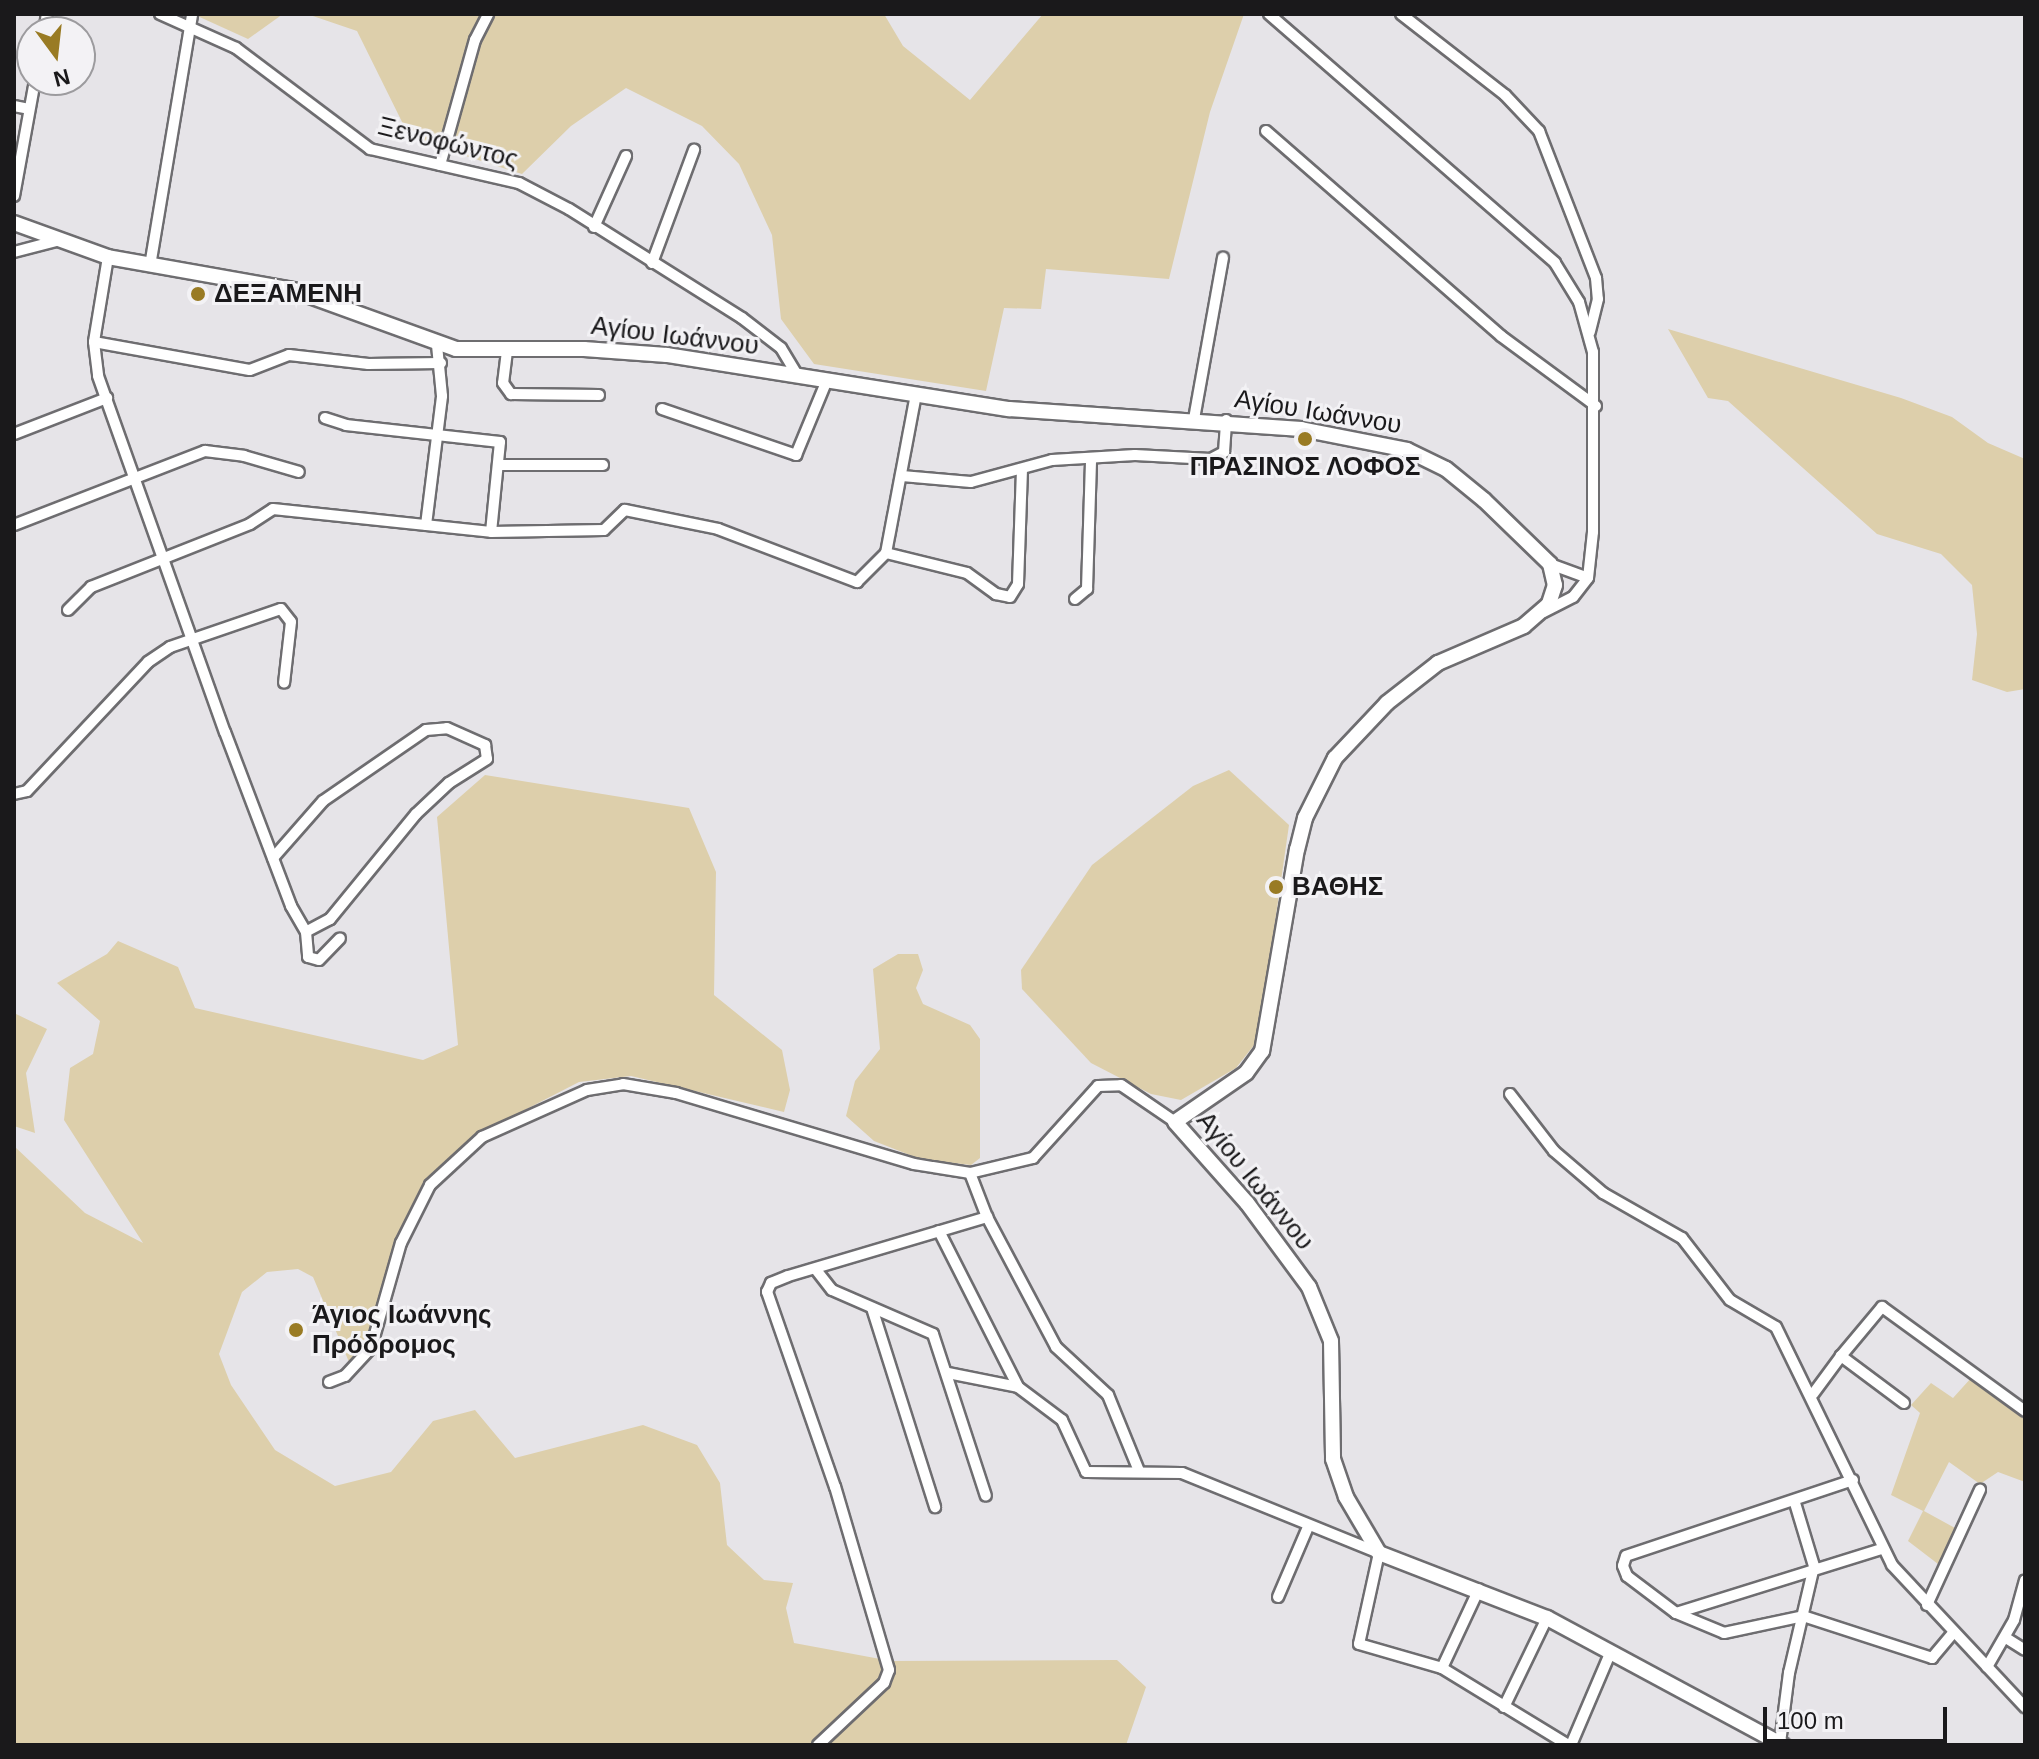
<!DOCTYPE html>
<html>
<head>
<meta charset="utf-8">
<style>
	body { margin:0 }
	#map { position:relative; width:2039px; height:1759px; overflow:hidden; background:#e6e4e8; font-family:Arial,sans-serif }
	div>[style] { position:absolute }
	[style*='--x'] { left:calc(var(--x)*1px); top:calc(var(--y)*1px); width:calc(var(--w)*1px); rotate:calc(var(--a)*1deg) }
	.green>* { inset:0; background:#ddcfab }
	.roads { filter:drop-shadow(2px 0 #6e6d70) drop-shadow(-2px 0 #6e6d70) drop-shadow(0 2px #6e6d70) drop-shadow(0 -2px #6e6d70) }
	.street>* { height:10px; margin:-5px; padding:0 5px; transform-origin:5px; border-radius:5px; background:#fff }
	.secondary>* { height:14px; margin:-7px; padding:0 7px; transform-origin:7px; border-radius:7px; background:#fff }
	.dots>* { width:22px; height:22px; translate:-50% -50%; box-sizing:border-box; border:4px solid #f3f2f5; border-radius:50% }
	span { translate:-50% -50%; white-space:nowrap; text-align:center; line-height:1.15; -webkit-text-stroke:6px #f3f2f5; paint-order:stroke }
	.street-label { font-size:26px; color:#1a191b }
	.poi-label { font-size:26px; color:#1a191b; font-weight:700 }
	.left { translate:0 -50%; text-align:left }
	.frame { position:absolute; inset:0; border:16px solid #1a191b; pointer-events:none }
	.north { position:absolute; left:16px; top:16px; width:80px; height:80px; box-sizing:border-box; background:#f3f2f5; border:2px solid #9c9b9e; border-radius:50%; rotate:165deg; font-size:22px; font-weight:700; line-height:32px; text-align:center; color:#1a191b }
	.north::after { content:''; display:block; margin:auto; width:28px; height:36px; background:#997b24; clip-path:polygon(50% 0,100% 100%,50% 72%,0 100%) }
	.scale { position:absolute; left:1763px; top:1707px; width:184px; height:36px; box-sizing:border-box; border:4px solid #1a191b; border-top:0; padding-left:10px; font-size:24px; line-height:28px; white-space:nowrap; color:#1a191b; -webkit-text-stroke:6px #f3f2f5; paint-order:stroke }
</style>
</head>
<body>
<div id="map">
	<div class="green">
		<i style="clip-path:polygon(193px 14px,283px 14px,248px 39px)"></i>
		<i style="clip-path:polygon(307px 14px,884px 14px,903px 46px,970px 100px,1043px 14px,1244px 14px,1210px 112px,1169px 279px,1046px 269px,1041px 309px,1004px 308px,986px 391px,814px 364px,781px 319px,772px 235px,739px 164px,702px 126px,626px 88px,571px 126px,522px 174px,410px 138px,357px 31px)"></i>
		<i style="clip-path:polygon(1668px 329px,1901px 398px,1952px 417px,1988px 443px,2025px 459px,2025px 689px,2007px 692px,1972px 680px,1977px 634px,1972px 585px,1941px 554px,1877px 534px,1728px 401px,1708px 398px)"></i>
		<i style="clip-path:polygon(1229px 770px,1289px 825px,1258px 1040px,1236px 1068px,1181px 1100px,1151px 1094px,1091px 1063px,1022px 989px,1021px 970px,1092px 865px,1193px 786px)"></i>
		<i style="clip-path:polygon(485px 775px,689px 808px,716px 872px,714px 995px,782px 1050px,790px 1090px,784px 1112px,631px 1076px,579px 1082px,511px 1117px,459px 1154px,416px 1202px,364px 1357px,349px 1362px,313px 1277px,298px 1269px,267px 1272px,242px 1292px,219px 1354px,231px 1385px,275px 1450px,335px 1486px,391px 1472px,433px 1421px,475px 1410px,515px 1458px,643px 1425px,697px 1445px,720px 1483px,727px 1545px,764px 1580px,793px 1583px,786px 1608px,794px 1643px,891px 1661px,1117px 1660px,1146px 1687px,1126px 1745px,14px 1745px,14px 1146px,85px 1213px,143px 1243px,64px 1120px,70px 1068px,93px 1054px,100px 1021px,57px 983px,107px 954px,118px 941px,178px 967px,195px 1008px,423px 1060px,458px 1045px,437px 817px)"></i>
		<i style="clip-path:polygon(898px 954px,918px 954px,923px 970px,916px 988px,923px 1004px,970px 1025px,980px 1039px,980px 1158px,971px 1165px,920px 1159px,874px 1141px,846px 1116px,855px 1081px,880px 1049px,873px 969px)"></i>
		<i style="clip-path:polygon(14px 1013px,47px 1029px,26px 1073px,35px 1133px,14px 1126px)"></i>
		<i style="clip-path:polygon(1972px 1377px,2025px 1420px,2025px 1482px,1998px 1472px,1980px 1484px,1949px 1462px,1924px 1511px,1955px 1528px,1938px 1564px,1908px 1541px,1923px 1511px,1891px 1495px,1920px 1413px,1911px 1405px,1931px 1383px,1953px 1398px)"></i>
	</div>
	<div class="roads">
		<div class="street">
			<i style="--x:160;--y:14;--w:83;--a:24.1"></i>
			<i style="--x:236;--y:48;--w:168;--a:37"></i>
			<i style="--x:370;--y:149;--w:153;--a:12.9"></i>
			<i style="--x:519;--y:183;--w:56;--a:27.5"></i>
			<i style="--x:569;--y:209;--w:204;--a:32.2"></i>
			<i style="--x:742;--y:318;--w:49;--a:37.6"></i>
			<i style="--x:781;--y:348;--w:31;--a:59"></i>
			<i style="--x:1269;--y:14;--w:379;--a:41"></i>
			<i style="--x:1555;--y:263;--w:46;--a:58.4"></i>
			<i style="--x:1579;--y:302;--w:52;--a:74.4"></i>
			<i style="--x:1593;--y:352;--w:180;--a:90"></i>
			<i style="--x:1593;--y:532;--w:46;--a:96.2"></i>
			<i style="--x:1588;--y:578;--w:24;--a:128"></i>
			<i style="--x:1573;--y:597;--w:33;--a:153"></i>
			<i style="--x:1401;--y:14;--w:132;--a:37.9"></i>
			<i style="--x:1505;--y:95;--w:50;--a:46.6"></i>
			<i style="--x:1539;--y:131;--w:158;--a:68.8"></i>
			<i style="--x:1596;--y:278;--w:21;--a:85"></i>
			<i style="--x:1598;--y:299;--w:34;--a:104"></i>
			<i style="--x:44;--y:32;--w:18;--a:-81"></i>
			<i style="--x:14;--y:106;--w:15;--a:11"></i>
			<i style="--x:1266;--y:131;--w:312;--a:41.1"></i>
			<i style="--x:1501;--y:336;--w:118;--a:36.4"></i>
			<i style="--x:440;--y:165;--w:130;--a:-74.4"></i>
			<i style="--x:475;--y:40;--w:29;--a:-63"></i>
			<i style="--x:14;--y:196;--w:118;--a:-79.7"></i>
			<i style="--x:594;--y:227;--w:78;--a:-65.7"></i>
			<i style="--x:14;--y:252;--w:43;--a:-14.7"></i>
			<i style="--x:108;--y:257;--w:86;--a:99.4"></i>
			<i style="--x:94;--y:342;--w:34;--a:83"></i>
			<i style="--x:98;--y:376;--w:378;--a:70.4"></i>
			<i style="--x:225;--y:732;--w:186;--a:69.2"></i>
			<i style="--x:291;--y:906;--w:30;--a:60"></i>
			<i style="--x:652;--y:263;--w:121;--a:-69.6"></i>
			<i style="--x:150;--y:266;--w:255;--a:-80.5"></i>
			<i style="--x:94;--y:342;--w:158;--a:10.2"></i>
			<i style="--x:250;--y:370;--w:42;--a:-21"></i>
			<i style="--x:289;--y:355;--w:80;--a:6.5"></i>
			<i style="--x:368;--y:364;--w:73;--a:-0.8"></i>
			<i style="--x:507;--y:351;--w:32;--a:97"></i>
			<i style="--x:503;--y:383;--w:14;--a:54"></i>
			<i style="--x:511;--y:394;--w:88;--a:0.7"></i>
			<i style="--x:662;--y:409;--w:142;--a:18.9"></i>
			<i style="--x:796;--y:455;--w:81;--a:-67.5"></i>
			<i style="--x:325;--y:418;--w:22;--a:18"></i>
			<i style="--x:346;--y:425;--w:155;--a:6.3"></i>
			<i style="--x:500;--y:442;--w:90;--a:95.7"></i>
			<i style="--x:1194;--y:419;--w:164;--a:-79.8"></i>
			<i style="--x:14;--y:434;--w:100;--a:-21.2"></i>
			<i style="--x:502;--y:465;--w:101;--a:0"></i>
			<i style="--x:902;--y:476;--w:69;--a:5"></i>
			<i style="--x:971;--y:482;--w:84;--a:-15.2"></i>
			<i style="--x:1052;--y:460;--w:83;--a:-3.4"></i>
			<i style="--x:1135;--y:455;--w:76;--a:3"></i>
			<i style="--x:1211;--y:459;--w:15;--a:-28"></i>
			<i style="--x:1224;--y:452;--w:32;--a:-86"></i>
			<i style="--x:14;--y:525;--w:205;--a:-21.2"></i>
			<i style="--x:205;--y:451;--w:39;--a:7"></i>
			<i style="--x:244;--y:456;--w:57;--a:16.2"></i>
			<i style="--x:426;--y:525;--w:130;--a:-82.9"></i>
			<i style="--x:442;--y:396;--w:51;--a:-95.6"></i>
			<i style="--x:886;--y:553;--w:83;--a:13.9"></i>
			<i style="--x:967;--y:573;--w:36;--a:36"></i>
			<i style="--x:996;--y:594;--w:14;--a:12"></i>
			<i style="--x:1010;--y:597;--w:15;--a:-58"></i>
			<i style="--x:1018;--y:584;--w:113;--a:-88"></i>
			<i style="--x:1550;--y:564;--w:40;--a:20.2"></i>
			<i style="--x:1075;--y:599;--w:16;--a:-40"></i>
			<i style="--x:1087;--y:589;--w:130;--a:-88.2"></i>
			<i style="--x:68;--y:610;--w:33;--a:-45"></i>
			<i style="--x:91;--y:587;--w:171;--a:-21.6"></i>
			<i style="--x:250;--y:524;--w:27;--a:-33"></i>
			<i style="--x:273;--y:509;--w:219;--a:6"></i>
			<i style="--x:491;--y:532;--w:113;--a:-1"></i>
			<i style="--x:604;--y:530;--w:29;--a:-44"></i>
			<i style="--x:625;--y:510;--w:95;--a:11.5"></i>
			<i style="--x:718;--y:529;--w:149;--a:20.9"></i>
			<i style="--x:857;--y:582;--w:41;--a:-45"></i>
			<i style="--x:886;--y:553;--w:162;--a:-79.3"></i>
			<i style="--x:14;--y:794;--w:13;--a:-13"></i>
			<i style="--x:27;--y:791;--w:177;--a:-46.8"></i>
			<i style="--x:148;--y:662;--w:27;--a:-34"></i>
			<i style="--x:170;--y:647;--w:117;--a:-18.9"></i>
			<i style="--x:281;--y:609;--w:16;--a:52"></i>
			<i style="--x:291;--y:622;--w:61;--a:96.5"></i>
			<i style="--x:273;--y:858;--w:76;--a:-48.7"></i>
			<i style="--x:323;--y:801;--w:125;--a:-34.6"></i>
			<i style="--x:426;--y:730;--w:21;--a:-5"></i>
			<i style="--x:447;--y:728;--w:42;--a:24.1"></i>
			<i style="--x:485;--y:745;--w:14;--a:82"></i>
			<i style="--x:487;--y:759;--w:45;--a:147.7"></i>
			<i style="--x:449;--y:783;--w:45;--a:136.8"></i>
			<i style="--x:416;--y:814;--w:136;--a:129.3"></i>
			<i style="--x:330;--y:919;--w:27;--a:152"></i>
			<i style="--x:306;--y:932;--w:25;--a:85"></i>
			<i style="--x:308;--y:957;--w:11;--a:15"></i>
			<i style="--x:319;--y:960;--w:30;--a:-46"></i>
			<i style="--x:1510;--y:1094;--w:72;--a:52.3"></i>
			<i style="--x:1554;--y:1151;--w:65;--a:40.6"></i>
			<i style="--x:1603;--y:1193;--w:91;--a:29.7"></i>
			<i style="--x:1682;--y:1238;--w:78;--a:52.3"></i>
			<i style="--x:1730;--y:1300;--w:53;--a:30.4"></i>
			<i style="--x:1776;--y:1327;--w:265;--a:64"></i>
			<i style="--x:1892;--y:1565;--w:195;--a:46.9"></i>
			<i style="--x:970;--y:1173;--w:47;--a:68.9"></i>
			<i style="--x:987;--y:1217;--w:147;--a:62"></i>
			<i style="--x:1056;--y:1347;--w:71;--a:42.7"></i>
			<i style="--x:1108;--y:1395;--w:82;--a:67.8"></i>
			<i style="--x:939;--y:1231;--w:175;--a:63.1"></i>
			<i style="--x:817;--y:1271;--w:24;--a:52"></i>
			<i style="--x:832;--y:1290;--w:110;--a:23.5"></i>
			<i style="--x:933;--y:1334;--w:170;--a:71.9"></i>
			<i style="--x:872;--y:1308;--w:209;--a:72.4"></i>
			<i style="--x:948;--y:1373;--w:71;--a:11.3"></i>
			<i style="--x:1018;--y:1387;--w:55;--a:36.9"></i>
			<i style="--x:1062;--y:1420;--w:57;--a:65.2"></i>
			<i style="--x:1086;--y:1472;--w:96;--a:0.6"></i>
			<i style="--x:1182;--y:1473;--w:213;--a:22.1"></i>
			<i style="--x:1379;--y:1553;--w:93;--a:102.4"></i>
			<i style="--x:1359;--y:1644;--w:86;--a:16.1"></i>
			<i style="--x:1442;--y:1668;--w:148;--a:31.4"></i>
			<i style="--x:329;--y:1382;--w:17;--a:-21"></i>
			<i style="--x:345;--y:1376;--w:38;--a:-47"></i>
			<i style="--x:371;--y:1348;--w:109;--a:-74.1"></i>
			<i style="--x:401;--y:1243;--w:65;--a:-63.4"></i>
			<i style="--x:430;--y:1185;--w:71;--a:-42.7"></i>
			<i style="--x:482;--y:1137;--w:115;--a:-24.1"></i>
			<i style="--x:587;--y:1090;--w:36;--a:-9"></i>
			<i style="--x:623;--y:1084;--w:54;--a:9.6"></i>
			<i style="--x:676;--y:1093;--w:248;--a:16.6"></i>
			<i style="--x:914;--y:1164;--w:57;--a:9.1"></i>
			<i style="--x:970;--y:1173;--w:65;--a:-13.4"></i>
			<i style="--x:1033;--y:1158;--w:97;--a:-47.9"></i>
			<i style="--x:1098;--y:1086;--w:23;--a:-2"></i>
			<i style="--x:1121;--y:1085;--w:65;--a:34.4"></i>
			<i style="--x:1813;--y:1394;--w:47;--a:-53.6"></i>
			<i style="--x:1904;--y:1403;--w:79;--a:-143.3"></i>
			<i style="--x:1841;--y:1356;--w:64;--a:-50.1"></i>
			<i style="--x:1882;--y:1307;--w:177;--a:36"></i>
			<i style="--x:1853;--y:1480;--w:239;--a:161.5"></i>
			<i style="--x:1626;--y:1556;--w:10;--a:107"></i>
			<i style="--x:1623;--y:1566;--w:11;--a:68"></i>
			<i style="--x:1627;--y:1576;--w:61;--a:37.1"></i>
			<i style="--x:1676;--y:1613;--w:52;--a:22.6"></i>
			<i style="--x:1724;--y:1633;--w:81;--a:-12.1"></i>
			<i style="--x:1803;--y:1616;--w:136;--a:18"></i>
			<i style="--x:1932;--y:1658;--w:34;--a:-50"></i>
			<i style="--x:1278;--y:1597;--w:76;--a:-66.8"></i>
			<i style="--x:1927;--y:1605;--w:127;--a:-65.3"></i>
			<i style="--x:1676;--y:1613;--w:216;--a:-17.3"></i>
			<i style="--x:2006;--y:1638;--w:22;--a:32"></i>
			<i style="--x:1987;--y:1667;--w:54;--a:-60.1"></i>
			<i style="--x:2014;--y:1620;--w:41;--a:-74.6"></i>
			<i style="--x:1442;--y:1668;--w:87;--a:-64.9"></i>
			<i style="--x:1504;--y:1707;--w:99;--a:-64.2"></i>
			<i style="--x:1780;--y:1743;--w:71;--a:-82.7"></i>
			<i style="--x:1789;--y:1673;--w:110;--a:-76.8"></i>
			<i style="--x:1814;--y:1566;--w:66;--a:-106.8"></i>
			<i style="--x:818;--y:1745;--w:91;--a:-43.2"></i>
			<i style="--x:884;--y:1683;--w:14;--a:-69"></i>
			<i style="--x:889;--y:1670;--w:191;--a:-106.4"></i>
			<i style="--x:835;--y:1487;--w:207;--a:-109.2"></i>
			<i style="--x:767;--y:1292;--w:10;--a:-66"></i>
			<i style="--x:771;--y:1283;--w:18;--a:-22"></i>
			<i style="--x:788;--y:1276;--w:208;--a:-16.5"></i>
			<i style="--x:1571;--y:1745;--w:102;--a:-66.9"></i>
		</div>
		<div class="secondary">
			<i style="--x:14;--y:223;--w:100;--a:19.9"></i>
			<i style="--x:108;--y:257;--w:188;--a:10.1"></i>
			<i style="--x:293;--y:290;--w:173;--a:19.9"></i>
			<i style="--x:456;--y:349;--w:128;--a:0"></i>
			<i style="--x:584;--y:349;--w:83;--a:4.1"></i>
			<i style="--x:667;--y:355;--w:346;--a:9"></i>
			<i style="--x:1009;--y:409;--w:293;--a:3.9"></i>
			<i style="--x:1301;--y:429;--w:108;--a:11.2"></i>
			<i style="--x:1407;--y:450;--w:43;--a:26"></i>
			<i style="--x:1446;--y:469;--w:49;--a:39.2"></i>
			<i style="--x:1484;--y:500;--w:92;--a:44.1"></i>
			<i style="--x:1550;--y:564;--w:22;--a:77"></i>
			<i style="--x:1555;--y:585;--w:20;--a:108"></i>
			<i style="--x:1549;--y:604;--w:33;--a:139"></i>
			<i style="--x:1524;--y:626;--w:94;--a:156.7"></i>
			<i style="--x:1438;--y:663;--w:65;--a:141.9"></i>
			<i style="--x:1387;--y:703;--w:76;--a:133.4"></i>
			<i style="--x:1335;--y:758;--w:67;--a:116.6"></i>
			<i style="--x:1305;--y:818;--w:32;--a:104"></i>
			<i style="--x:1297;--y:849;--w:205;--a:99.8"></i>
			<i style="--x:1262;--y:1051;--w:27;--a:126"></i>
			<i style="--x:1246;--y:1073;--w:86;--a:145.4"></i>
			<i style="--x:1175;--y:1122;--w:108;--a:48.4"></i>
			<i style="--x:1247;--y:1203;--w:104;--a:53.6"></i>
			<i style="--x:1309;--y:1287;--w:58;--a:67.8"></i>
			<i style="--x:1331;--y:1341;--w:118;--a:89"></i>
			<i style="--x:1333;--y:1459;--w:40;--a:71.1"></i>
			<i style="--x:1346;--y:1497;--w:65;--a:59.5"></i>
			<i style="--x:1379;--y:1553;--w:180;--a:21.2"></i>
			<i style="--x:1547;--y:1618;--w:268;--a:28.3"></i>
		</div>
	</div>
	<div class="dots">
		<i style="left:198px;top:294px;background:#997b24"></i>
		<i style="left:1305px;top:439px;background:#997b24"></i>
		<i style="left:1276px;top:887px;background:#997b24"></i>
		<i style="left:296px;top:1330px;background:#997b24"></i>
	</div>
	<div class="street-label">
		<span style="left:448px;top:143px;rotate:14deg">Ξενοφώντος</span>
		<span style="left:675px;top:336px;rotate:7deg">Αγίου Ιωάννου</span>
		<span style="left:1318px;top:412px;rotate:9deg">Αγίου Ιωάννου</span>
		<span style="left:1255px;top:1181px;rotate:51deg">Αγίου Ιωάννου</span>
	</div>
	<div class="poi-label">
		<span class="left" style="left:214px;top:294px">ΔΕΞΑΜΕΝΗ</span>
		<span style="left:1305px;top:467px">ΠΡΑΣΙΝΟΣ ΛΟΦΟΣ</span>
		<span class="left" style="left:1292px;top:887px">ΒΑΘΗΣ</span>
		<span class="left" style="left:312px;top:1330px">Άγιος Ιωάννης<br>Πρόδρομος</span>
	</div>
	<div class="frame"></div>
	<div class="north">N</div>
	<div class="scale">100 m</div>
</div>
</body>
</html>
